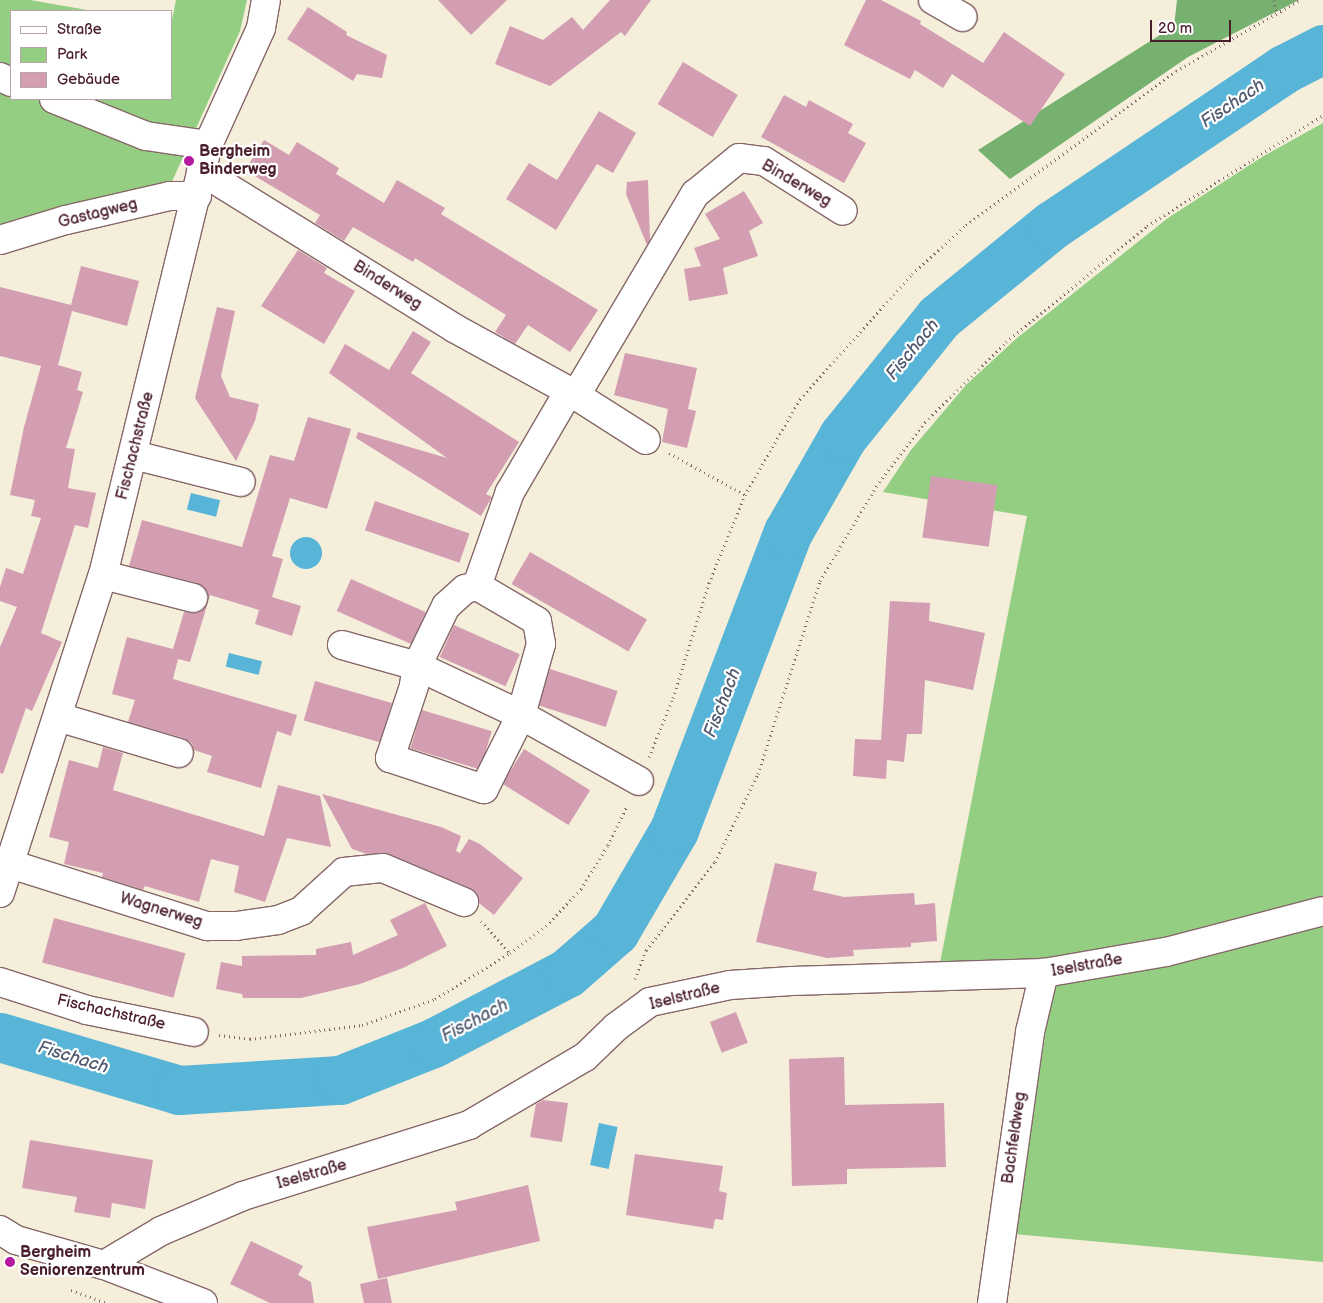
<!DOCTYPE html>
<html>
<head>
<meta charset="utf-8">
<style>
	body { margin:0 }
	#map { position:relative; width:1323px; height:1303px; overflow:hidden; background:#f4eeda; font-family:"Balsamiq Sans",sans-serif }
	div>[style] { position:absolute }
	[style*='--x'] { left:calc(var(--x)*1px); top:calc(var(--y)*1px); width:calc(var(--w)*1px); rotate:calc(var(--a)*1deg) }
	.green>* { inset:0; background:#94ce82 }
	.forest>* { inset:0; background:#77b170 }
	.water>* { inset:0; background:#59b5d7; transform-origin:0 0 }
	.round { border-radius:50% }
	.river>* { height:49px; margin:-24.5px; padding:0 24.5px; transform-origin:24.5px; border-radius:24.5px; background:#59b5d7 }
	.building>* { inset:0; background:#d39eb2; transform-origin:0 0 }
	.path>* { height:3px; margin-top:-1.5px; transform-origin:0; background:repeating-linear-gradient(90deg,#866768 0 1px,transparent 0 5px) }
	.roads { filter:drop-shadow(1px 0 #866768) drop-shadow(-1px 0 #866768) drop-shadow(0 1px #866768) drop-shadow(0 -1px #866768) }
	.minor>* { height:28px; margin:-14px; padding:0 14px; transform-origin:14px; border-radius:14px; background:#fff }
	.dots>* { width:14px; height:14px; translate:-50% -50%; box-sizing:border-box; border:2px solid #fff; border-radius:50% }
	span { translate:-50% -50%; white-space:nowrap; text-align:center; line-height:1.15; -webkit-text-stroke:4.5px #fff; paint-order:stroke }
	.poi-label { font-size:16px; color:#4a1f2b; font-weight:700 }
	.left { translate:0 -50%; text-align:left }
	.street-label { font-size:16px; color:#4a1f2b }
	.water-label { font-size:18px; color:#505b70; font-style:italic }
	.legend { position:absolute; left:10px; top:10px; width:162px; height:90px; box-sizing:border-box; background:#fff; border:1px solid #b7a5aa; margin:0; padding:6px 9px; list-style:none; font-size:15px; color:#4a1f2b }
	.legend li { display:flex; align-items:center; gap:10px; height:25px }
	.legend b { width:25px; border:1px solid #b7a5aa }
	.scale { position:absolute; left:1150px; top:20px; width:81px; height:22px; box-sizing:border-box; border:2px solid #4a1f2b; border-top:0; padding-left:6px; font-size:15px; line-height:18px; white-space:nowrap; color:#4a1f2b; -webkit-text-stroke:4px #fff; paint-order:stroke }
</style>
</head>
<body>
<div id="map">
	<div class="green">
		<i style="clip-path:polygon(0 0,30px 0,93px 11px,11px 11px,11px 99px,171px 99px,171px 25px,176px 0,247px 0,240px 31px,170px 186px,0 232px)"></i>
		<i style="clip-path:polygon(1323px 123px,1323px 1262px,1014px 1234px,1057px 960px,939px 968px,1027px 516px,883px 492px,911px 450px,966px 385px,1017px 338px,1168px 218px,1262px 157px)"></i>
	</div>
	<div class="forest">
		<i style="clip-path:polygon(1177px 0,1299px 0,1188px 57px,1010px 179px,978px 150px,1174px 26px)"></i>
	</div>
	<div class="water">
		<i style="left:191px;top:493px;width:30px;height:17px;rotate:14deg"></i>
		<i class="round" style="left:290px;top:537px;width:32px;height:32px"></i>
		<i style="left:229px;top:653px;width:34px;height:14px;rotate:14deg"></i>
		<i style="left:599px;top:1123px;width:19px;height:43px;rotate:12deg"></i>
	</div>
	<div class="river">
		<i style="--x:0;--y:1037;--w:187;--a:16.5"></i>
		<i style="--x:179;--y:1090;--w:161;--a:-3.6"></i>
		<i style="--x:340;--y:1080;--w:100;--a:-21.7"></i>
		<i style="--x:433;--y:1043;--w:151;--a:-27.6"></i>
		<i style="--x:567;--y:973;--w:64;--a:-41.2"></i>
		<i style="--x:615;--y:931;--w:117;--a:-59.7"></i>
		<i style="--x:674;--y:830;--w:319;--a:-69.1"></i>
		<i style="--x:788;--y:532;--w:111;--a:-60.2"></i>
		<i style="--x:843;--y:436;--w:153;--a:-51.1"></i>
		<i style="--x:939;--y:317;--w:146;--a:-39.2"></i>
		<i style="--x:1052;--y:225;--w:280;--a:-33.9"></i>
		<i style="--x:1284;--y:69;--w:44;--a:-27.1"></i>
	</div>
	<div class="building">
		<i style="clip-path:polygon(438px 0,507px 0,471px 35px)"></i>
		<i style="clip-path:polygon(610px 0,651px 0,625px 36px,621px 32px,550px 86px,495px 64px,510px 26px,543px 40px,572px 17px,583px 30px)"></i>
		<i style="clip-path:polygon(866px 0,881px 0,921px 21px,920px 24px,983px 63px,1004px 32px,1065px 74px,1030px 126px,952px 74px,943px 88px,915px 70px,910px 79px,844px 45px)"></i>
		<i style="clip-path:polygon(308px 7px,347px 32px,346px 35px,387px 55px,382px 78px,357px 74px,353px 81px,287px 39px)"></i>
		<i style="left:683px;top:62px;width:64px;height:49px;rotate:31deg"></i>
		<i style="clip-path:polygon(784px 95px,806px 107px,809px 100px,853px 124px,848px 133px,866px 143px,844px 183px,761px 137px)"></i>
		<i style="clip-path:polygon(599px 111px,636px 133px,613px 173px,597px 164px,556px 230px,506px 199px,529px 163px,557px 180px)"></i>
		<i style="clip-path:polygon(264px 140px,289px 155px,297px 142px,339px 168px,336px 174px,384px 203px,397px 180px,445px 208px,441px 214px,598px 310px,570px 352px,528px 325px,515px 344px,495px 332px,506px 315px,415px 258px,413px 262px,353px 227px,344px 241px,315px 223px,320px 215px,245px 170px)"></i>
		<i style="clip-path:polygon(648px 180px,650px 240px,647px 245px,626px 194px,627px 182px)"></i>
		<i style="clip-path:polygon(744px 191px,763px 223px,749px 231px,758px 256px,723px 268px,728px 294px,689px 301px,684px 269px,701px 266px,694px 248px,720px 239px,705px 214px)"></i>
		<i style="clip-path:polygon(298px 250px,327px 268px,324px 273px,355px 291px,324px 344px,261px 306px)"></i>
		<i style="clip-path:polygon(81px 266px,139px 281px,127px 326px,72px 311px,58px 365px,82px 372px,77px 390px,83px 392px,66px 448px,75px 449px,68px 488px,96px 493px,88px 528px,75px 525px,41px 633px,62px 642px,32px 711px,26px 708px,3px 774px,0 773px,0 647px,17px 607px,0 601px,0 587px,6px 568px,23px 574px,41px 518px,31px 516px,35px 500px,10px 495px,24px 427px,41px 366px,0 356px,0 287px,71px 305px)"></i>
		<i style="clip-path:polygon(217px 307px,235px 311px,221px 376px,230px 397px,259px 404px,255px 421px,236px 461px,195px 398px)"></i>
		<i style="clip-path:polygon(413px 331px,431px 342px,411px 373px,519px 442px,486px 494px,492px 497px,481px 516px,356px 438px,358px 432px,447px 458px,329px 373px,345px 344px,389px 370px)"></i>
		<i style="clip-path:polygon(625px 353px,697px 368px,688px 409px,696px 411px,687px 448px,662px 442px,668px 409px,614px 395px)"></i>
		<i style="clip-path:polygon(308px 417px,351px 429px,327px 509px,290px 498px,272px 556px,283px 559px,272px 597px,301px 606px,292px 636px,255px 624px,259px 610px,210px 595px,208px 602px,208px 593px,197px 583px,129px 566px,142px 520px,242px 547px,270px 455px,294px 461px)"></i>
		<i style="left:931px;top:476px;width:67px;height:62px;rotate:8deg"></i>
		<i style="left:375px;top:501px;width:100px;height:31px;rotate:19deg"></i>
		<i style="left:530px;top:552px;width:135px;height:37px;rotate:30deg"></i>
		<i style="left:351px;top:579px;width:82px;height:35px;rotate:24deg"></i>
		<i style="clip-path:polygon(890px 601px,930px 603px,929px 621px,985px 633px,973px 690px,925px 680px,922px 734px,907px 734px,904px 762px,887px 760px,886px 779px,853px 776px,855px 739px,881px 740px)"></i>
		<i style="clip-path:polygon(208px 602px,190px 662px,178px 659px,173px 679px,297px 715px,291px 736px,277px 731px,261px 788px,207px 772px,212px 756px,194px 750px,192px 743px,183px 738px,128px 722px,135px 700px,112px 694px,127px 637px,173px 649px,184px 612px,198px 613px)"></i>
		<i style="left:454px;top:625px;width:72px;height:35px;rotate:24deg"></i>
		<i style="left:550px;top:669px;width:71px;height:38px;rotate:18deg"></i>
		<i style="left:315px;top:681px;width:80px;height:41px;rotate:16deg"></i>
		<i style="left:422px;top:710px;width:73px;height:40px;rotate:17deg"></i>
		<i style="clip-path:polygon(103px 747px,123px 753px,113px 790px,264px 836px,278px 785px,320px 796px,331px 847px,287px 838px,265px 902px,234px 892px,239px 866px,211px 859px,199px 902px,145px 886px,143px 890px,102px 877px,103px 873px,64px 864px,69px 842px,49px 837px,69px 760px,98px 768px)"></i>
		<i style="left:524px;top:749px;width:78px;height:41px;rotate:32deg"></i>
		<i style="clip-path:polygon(322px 794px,441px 827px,461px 836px,456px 851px,460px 853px,469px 839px,480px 844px,523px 878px,494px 915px,479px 903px,477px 893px,470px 888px,389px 854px,367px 854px,352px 849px)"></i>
		<i style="clip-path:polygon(775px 863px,817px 872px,813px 890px,844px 897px,914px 893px,915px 905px,935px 903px,937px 941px,911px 943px,911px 947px,853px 950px,854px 956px,827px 958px,756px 942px)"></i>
		<i style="clip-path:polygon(425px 903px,447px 946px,403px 968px,360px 984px,301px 998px,243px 998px,242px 994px,216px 989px,221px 962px,242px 966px,242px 956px,316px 955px,316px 949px,351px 942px,353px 955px,398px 935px,390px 920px)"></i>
		<i style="left:54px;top:918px;width:136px;height:46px;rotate:15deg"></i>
		<i style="left:736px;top:1012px;width:33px;height:28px;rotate:69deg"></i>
		<i style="clip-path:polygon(844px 1057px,845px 1105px,944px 1103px,946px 1167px,847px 1169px,847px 1184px,792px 1186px,789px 1059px)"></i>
		<i style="clip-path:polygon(543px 1100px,568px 1103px,562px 1142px,530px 1137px,536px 1104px)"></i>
		<i style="clip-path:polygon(30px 1140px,153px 1160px,145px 1209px,112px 1203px,110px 1218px,74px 1212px,77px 1197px,22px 1188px)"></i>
		<i style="clip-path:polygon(635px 1154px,723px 1166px,719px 1191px,727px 1193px,723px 1220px,715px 1219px,713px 1229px,626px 1215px)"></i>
		<i style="clip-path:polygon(528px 1185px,540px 1241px,378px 1279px,367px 1227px,457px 1210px,455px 1202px)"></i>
		<i style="clip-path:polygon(251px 1241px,303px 1266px,298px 1275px,311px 1282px,314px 1303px,270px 1303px,230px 1284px)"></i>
		<i style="clip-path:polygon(387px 1278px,392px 1303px,364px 1303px,360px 1284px)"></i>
	</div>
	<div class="path">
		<i style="--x:1274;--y:0;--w:11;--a:80"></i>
		<i style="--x:669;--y:453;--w:87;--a:28.9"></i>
		<i style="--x:649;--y:757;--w:64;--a:-67.9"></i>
		<i style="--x:673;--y:698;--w:121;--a:-72.6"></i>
		<i style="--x:709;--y:583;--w:95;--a:-67.8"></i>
		<i style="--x:745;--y:495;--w:111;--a:-60.2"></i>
		<i style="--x:800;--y:399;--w:168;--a:-48.1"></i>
		<i style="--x:912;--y:274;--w:73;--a:-42.2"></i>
		<i style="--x:966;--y:225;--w:260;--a:-36.3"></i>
		<i style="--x:1176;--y:71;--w:143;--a:-29.8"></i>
		<i style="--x:481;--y:921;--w:43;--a:47.8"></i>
		<i style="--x:635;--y:979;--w:31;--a:-69"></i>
		<i style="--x:646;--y:950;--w:112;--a:-51.9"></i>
		<i style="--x:715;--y:862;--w:98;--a:-64"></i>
		<i style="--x:758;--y:774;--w:203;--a:-72.2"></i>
		<i style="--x:820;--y:581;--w:115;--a:-59.2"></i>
		<i style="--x:879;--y:482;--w:76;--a:-52.5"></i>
		<i style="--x:925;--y:422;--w:114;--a:-44.6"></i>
		<i style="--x:1006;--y:342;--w:183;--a:-39.4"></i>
		<i style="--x:1147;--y:226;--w:208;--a:-32.2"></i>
		<i style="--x:219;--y:1035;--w:31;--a:7"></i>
		<i style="--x:250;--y:1039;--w:113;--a:-7.1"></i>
		<i style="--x:362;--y:1025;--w:77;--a:-19.6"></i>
		<i style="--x:435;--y:999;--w:88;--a:-31.5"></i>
		<i style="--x:510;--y:953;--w:45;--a:-36.9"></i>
		<i style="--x:546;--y:926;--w:51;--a:-46.6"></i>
		<i style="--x:581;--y:889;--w:52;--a:-58.5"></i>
		<i style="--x:608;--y:845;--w:43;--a:-64"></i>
		<i style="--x:71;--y:1290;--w:37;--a:20"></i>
	</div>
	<div class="roads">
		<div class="minor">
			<i style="--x:933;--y:0;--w:34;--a:30"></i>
			<i style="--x:0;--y:77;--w:12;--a:24"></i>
			<i style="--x:54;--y:99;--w:99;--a:21.9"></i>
			<i style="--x:146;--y:136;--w:63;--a:8.3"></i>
			<i style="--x:201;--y:171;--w:298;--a:31.8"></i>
			<i style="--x:454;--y:328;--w:131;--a:28.7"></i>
			<i style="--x:569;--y:391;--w:91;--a:32.5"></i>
			<i style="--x:0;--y:240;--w:69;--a:-16.9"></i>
			<i style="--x:66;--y:220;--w:107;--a:-13"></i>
			<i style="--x:170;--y:196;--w:27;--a:0"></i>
			<i style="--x:576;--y:395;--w:234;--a:-59.4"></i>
			<i style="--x:695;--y:194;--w:57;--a:-39.3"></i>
			<i style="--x:739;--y:158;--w:25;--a:7"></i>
			<i style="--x:764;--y:161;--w:93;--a:32.3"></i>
			<i style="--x:134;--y:455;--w:110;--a:14.2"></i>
			<i style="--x:103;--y:575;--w:93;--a:14.3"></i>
			<i style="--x:477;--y:586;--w:12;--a:166"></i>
			<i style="--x:465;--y:589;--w:25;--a:138"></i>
			<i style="--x:446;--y:606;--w:67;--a:115.8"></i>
			<i style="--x:417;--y:666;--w:20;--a:99"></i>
			<i style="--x:414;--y:686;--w:76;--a:108.4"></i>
			<i style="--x:390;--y:758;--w:99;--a:18.3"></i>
			<i style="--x:484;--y:789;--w:83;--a:-63.4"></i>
			<i style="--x:521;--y:715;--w:74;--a:-74.3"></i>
			<i style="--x:541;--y:644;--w:23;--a:-100"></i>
			<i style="--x:537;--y:621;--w:69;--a:-149.7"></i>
			<i style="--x:477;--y:586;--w:100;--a:-70.7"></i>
			<i style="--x:510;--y:492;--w:117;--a:-59.7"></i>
			<i style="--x:342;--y:645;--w:78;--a:15.6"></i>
			<i style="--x:417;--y:666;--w:115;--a:25.2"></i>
			<i style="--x:521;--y:715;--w:135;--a:29.2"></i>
			<i style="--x:58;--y:717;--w:126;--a:16.6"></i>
			<i style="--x:10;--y:864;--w:207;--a:17.5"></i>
			<i style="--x:207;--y:926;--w:29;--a:0"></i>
			<i style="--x:236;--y:926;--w:42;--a:-8.1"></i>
			<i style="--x:278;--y:920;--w:25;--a:-21"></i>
			<i style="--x:301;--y:911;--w:58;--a:-42.2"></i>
			<i style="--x:344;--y:872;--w:39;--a:-6"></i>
			<i style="--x:383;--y:868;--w:88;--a:22.8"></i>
			<i style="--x:0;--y:893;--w:334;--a:-72.1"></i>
			<i style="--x:103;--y:575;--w:443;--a:-76.3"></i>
			<i style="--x:208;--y:145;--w:128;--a:-65.6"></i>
			<i style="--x:261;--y:28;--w:28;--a:-80"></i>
			<i style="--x:0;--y:982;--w:91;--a:17.8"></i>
			<i style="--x:87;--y:1010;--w:109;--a:11.6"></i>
			<i style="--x:0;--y:1230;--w:19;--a:32"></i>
			<i style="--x:16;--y:1240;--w:91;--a:15.9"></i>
			<i style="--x:104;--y:1265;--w:106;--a:21"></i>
			<i style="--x:104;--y:1265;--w:66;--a:-30.8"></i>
			<i style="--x:161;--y:1231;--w:89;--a:-23.1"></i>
			<i style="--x:243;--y:1196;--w:237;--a:-17.4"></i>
			<i style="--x:469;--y:1125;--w:134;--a:-30.4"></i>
			<i style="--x:585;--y:1057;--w:43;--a:-44.1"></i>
			<i style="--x:616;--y:1027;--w:42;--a:-36.3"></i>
			<i style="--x:650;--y:1002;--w:82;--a:-12"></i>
			<i style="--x:730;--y:985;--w:62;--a:-3.7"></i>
			<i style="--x:792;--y:981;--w:252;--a:-1.8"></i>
			<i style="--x:1044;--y:973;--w:124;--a:-9.8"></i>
			<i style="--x:1166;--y:952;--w:162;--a:-14.6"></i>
			<i style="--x:992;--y:1303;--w:274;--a:-82"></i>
			<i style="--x:1030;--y:1032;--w:61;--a:-76.7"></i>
		</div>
	</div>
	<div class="dots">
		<i style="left:189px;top:161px;background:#b5179e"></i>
		<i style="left:10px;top:1262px;background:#b5179e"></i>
	</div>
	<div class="poi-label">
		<span class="left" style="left:199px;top:161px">Bergheim<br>Binderweg</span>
		<span class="left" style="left:20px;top:1262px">Bergheim<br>Seniorenzentrum</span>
	</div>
	<div class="street-label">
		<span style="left:796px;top:184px;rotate:30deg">Binderweg</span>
		<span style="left:98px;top:214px;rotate:-14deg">Gastagweg</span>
		<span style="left:387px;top:286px;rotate:32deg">Binderweg</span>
		<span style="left:136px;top:446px;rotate:-76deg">Fischachstraße</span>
		<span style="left:161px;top:911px;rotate:17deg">Wagnerweg</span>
		<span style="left:1087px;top:966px;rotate:-10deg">Iselstraße</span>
		<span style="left:685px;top:997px;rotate:-14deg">Iselstraße</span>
		<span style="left:111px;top:1013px;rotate:13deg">Fischachstraße</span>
		<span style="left:1015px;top:1138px;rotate:-82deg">Bachfeldweg</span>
		<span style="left:312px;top:1175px;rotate:-16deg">Iselstraße</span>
	</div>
	<div class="water-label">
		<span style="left:1233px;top:104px;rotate:-34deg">Fischach</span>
		<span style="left:913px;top:350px;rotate:-51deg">Fischach</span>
		<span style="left:723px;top:703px;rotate:-69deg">Fischach</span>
		<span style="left:475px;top:1021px;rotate:-28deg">Fischach</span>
		<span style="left:73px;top:1058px;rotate:17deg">Fischach</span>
	</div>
	<ul class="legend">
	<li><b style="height:6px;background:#fff"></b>Straße</li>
	<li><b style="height:14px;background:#94ce82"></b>Park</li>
	<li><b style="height:14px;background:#d39eb2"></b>Gebäude</li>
	</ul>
	<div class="scale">20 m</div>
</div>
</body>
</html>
